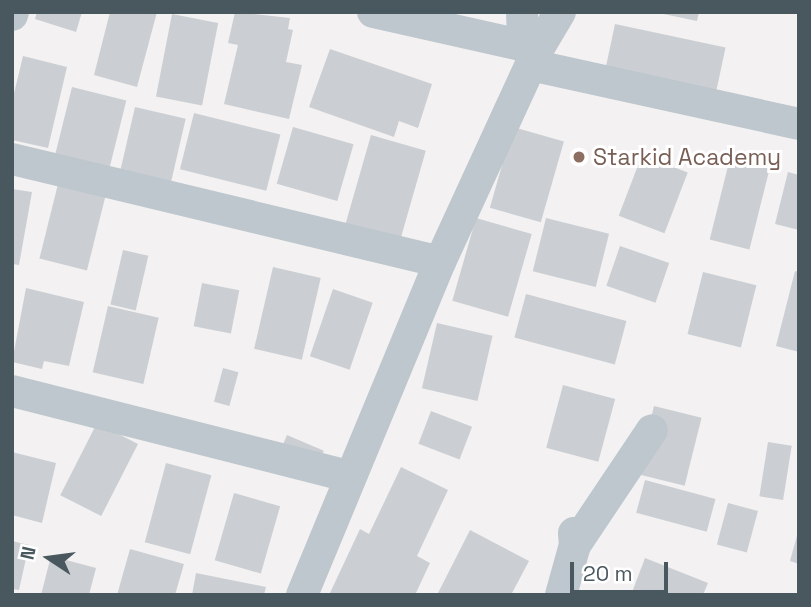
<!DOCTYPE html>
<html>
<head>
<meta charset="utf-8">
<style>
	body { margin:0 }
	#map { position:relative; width:811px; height:607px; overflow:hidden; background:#f3f1f1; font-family:"Space Grotesk",sans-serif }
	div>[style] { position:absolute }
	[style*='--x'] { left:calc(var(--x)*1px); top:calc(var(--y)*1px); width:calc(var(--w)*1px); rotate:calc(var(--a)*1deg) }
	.building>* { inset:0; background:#cbcfd3; transform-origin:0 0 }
	.street>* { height:32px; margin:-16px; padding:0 16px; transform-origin:16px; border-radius:16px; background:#bdc7cd }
	.dots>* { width:19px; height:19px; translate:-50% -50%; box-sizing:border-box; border:4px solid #fff; border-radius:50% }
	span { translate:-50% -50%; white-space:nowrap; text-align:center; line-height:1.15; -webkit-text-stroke:6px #fff; paint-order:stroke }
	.education-label { font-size:23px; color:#785e54 }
	.left { translate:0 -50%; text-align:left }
	.frame { position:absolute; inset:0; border:14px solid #49575e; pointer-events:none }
	.north { position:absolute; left:14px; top:523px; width:70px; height:70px; -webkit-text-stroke:5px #fff; paint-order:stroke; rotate:283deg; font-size:19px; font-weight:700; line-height:28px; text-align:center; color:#49575e }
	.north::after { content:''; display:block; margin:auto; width:24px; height:32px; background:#49575e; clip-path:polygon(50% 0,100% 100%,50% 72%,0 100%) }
	.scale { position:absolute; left:570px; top:562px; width:98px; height:32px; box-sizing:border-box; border:4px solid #49575e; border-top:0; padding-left:9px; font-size:21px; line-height:24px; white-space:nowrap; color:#49575e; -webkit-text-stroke:5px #fff; paint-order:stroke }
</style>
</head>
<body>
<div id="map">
	<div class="building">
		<i style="clip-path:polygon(37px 12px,82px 12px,76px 32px,35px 19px)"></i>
		<i style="clip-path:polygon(110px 12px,157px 12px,137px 87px,94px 75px)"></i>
		<i style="clip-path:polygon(235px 12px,290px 18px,288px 29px,293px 30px,286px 62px,302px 65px,289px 119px,224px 104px,238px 45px,228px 43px)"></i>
		<i style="clip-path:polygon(654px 12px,699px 12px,697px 21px)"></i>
		<i style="left:172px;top:14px;width:47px;height:84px;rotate:11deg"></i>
		<i style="left:615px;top:24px;width:113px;height:50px;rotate:12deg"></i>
		<i style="clip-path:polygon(330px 49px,432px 84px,418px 128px,399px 121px,394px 137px,309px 107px)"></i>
		<i style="clip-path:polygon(23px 56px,67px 67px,48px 148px,12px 140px,12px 102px)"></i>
		<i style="left:72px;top:87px;width:56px;height:76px;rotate:14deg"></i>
		<i style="left:135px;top:107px;width:52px;height:76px;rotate:13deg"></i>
		<i style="left:194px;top:113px;width:89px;height:58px;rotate:14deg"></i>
		<i style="left:293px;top:127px;width:63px;height:59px;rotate:16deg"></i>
		<i style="left:513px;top:127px;width:53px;height:84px;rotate:16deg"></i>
		<i style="left:371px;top:135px;width:57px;height:100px;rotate:16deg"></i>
		<i style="left:642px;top:155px;width:49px;height:65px;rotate:21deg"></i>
		<i style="left:730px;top:158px;width:41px;height:84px;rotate:14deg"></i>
		<i style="clip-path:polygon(788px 172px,799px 175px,799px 230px,775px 224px)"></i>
		<i style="left:59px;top:180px;width:49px;height:81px;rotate:14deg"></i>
		<i style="clip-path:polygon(12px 189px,32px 192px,19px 265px,12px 264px)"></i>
		<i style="left:476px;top:218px;width:58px;height:86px;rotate:16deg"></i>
		<i style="left:546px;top:218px;width:65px;height:55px;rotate:14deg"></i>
		<i style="left:620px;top:246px;width:52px;height:42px;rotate:19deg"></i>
		<i style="left:123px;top:250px;width:26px;height:56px;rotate:13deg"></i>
		<i style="left:273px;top:267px;width:49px;height:84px;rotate:13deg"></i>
		<i style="clip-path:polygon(795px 271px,799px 272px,799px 352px,776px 346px)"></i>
		<i style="left:703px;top:272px;width:55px;height:64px;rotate:14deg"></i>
		<i style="left:202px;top:283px;width:38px;height:44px;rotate:11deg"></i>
		<i style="clip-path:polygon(26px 288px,84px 302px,69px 366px,44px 361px,42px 369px,12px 362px)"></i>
		<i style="left:333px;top:289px;width:42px;height:71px;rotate:19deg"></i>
		<i style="left:526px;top:294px;width:104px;height:45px;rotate:15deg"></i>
		<i style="left:108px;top:306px;width:52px;height:68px;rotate:13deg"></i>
		<i style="left:437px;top:323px;width:57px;height:67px;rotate:13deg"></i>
		<i style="left:223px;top:368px;width:16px;height:35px;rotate:15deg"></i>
		<i style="left:563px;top:385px;width:54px;height:65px;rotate:15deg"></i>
		<i style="left:654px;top:406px;width:49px;height:70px;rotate:14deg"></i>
		<i style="left:431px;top:411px;width:44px;height:35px;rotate:21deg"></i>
		<i style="left:97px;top:423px;width:46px;height:81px;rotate:27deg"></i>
		<i style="left:287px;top:435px;width:40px;height:27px;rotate:23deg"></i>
		<i style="left:768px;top:442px;width:24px;height:55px;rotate:9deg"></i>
		<i style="clip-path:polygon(12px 452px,56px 463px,42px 523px,12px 515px)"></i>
		<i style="left:166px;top:463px;width:47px;height:82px;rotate:15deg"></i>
		<i style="clip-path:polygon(401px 467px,448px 490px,417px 556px,430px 563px,415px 595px,329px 595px,360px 529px,369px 534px)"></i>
		<i style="left:645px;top:480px;width:73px;height:34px;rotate:15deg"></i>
		<i style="left:234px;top:493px;width:48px;height:70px;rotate:16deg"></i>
		<i style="left:728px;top:503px;width:31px;height:43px;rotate:15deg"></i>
		<i style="clip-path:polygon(470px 530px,529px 561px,511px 595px,437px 595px)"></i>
		<i style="clip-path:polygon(798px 532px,799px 532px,799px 564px,790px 561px)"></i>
		<i style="clip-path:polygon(12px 541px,29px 545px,19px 590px,12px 589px)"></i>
		<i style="clip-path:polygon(130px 549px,184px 564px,175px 595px,117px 595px)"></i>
		<i style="clip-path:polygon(51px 556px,96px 568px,89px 595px,41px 595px)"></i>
		<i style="clip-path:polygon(645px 558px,708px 583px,703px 595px,631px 595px)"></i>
		<i style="clip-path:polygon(196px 573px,266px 587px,264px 595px,192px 595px)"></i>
	</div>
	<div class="street">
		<i style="--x:373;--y:12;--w:169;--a:12.6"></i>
		<i style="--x:522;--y:12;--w:34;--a:88"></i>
		<i style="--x:12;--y:15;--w:3;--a:-72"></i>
		<i style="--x:531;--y:65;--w:274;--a:12.4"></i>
		<i style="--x:12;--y:159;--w:440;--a:13.5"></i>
		<i style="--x:12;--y:391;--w:348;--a:14.2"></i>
		<i style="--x:575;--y:545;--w:138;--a:-56.2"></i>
		<i style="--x:302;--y:595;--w:360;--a:-67.5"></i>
		<i style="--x:440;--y:262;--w:234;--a:-65.3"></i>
		<i style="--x:538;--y:49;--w:43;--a:-59.3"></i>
		<i style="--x:561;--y:595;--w:52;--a:-74.4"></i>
		<i style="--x:575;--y:545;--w:12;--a:-95"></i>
	</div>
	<div class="dots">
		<i style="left:579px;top:157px;background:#8d6e63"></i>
	</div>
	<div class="education-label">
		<span class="left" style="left:593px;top:157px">Starkid Academy</span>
	</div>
	<div class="frame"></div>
	<div class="north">N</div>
	<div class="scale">20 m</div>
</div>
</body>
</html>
